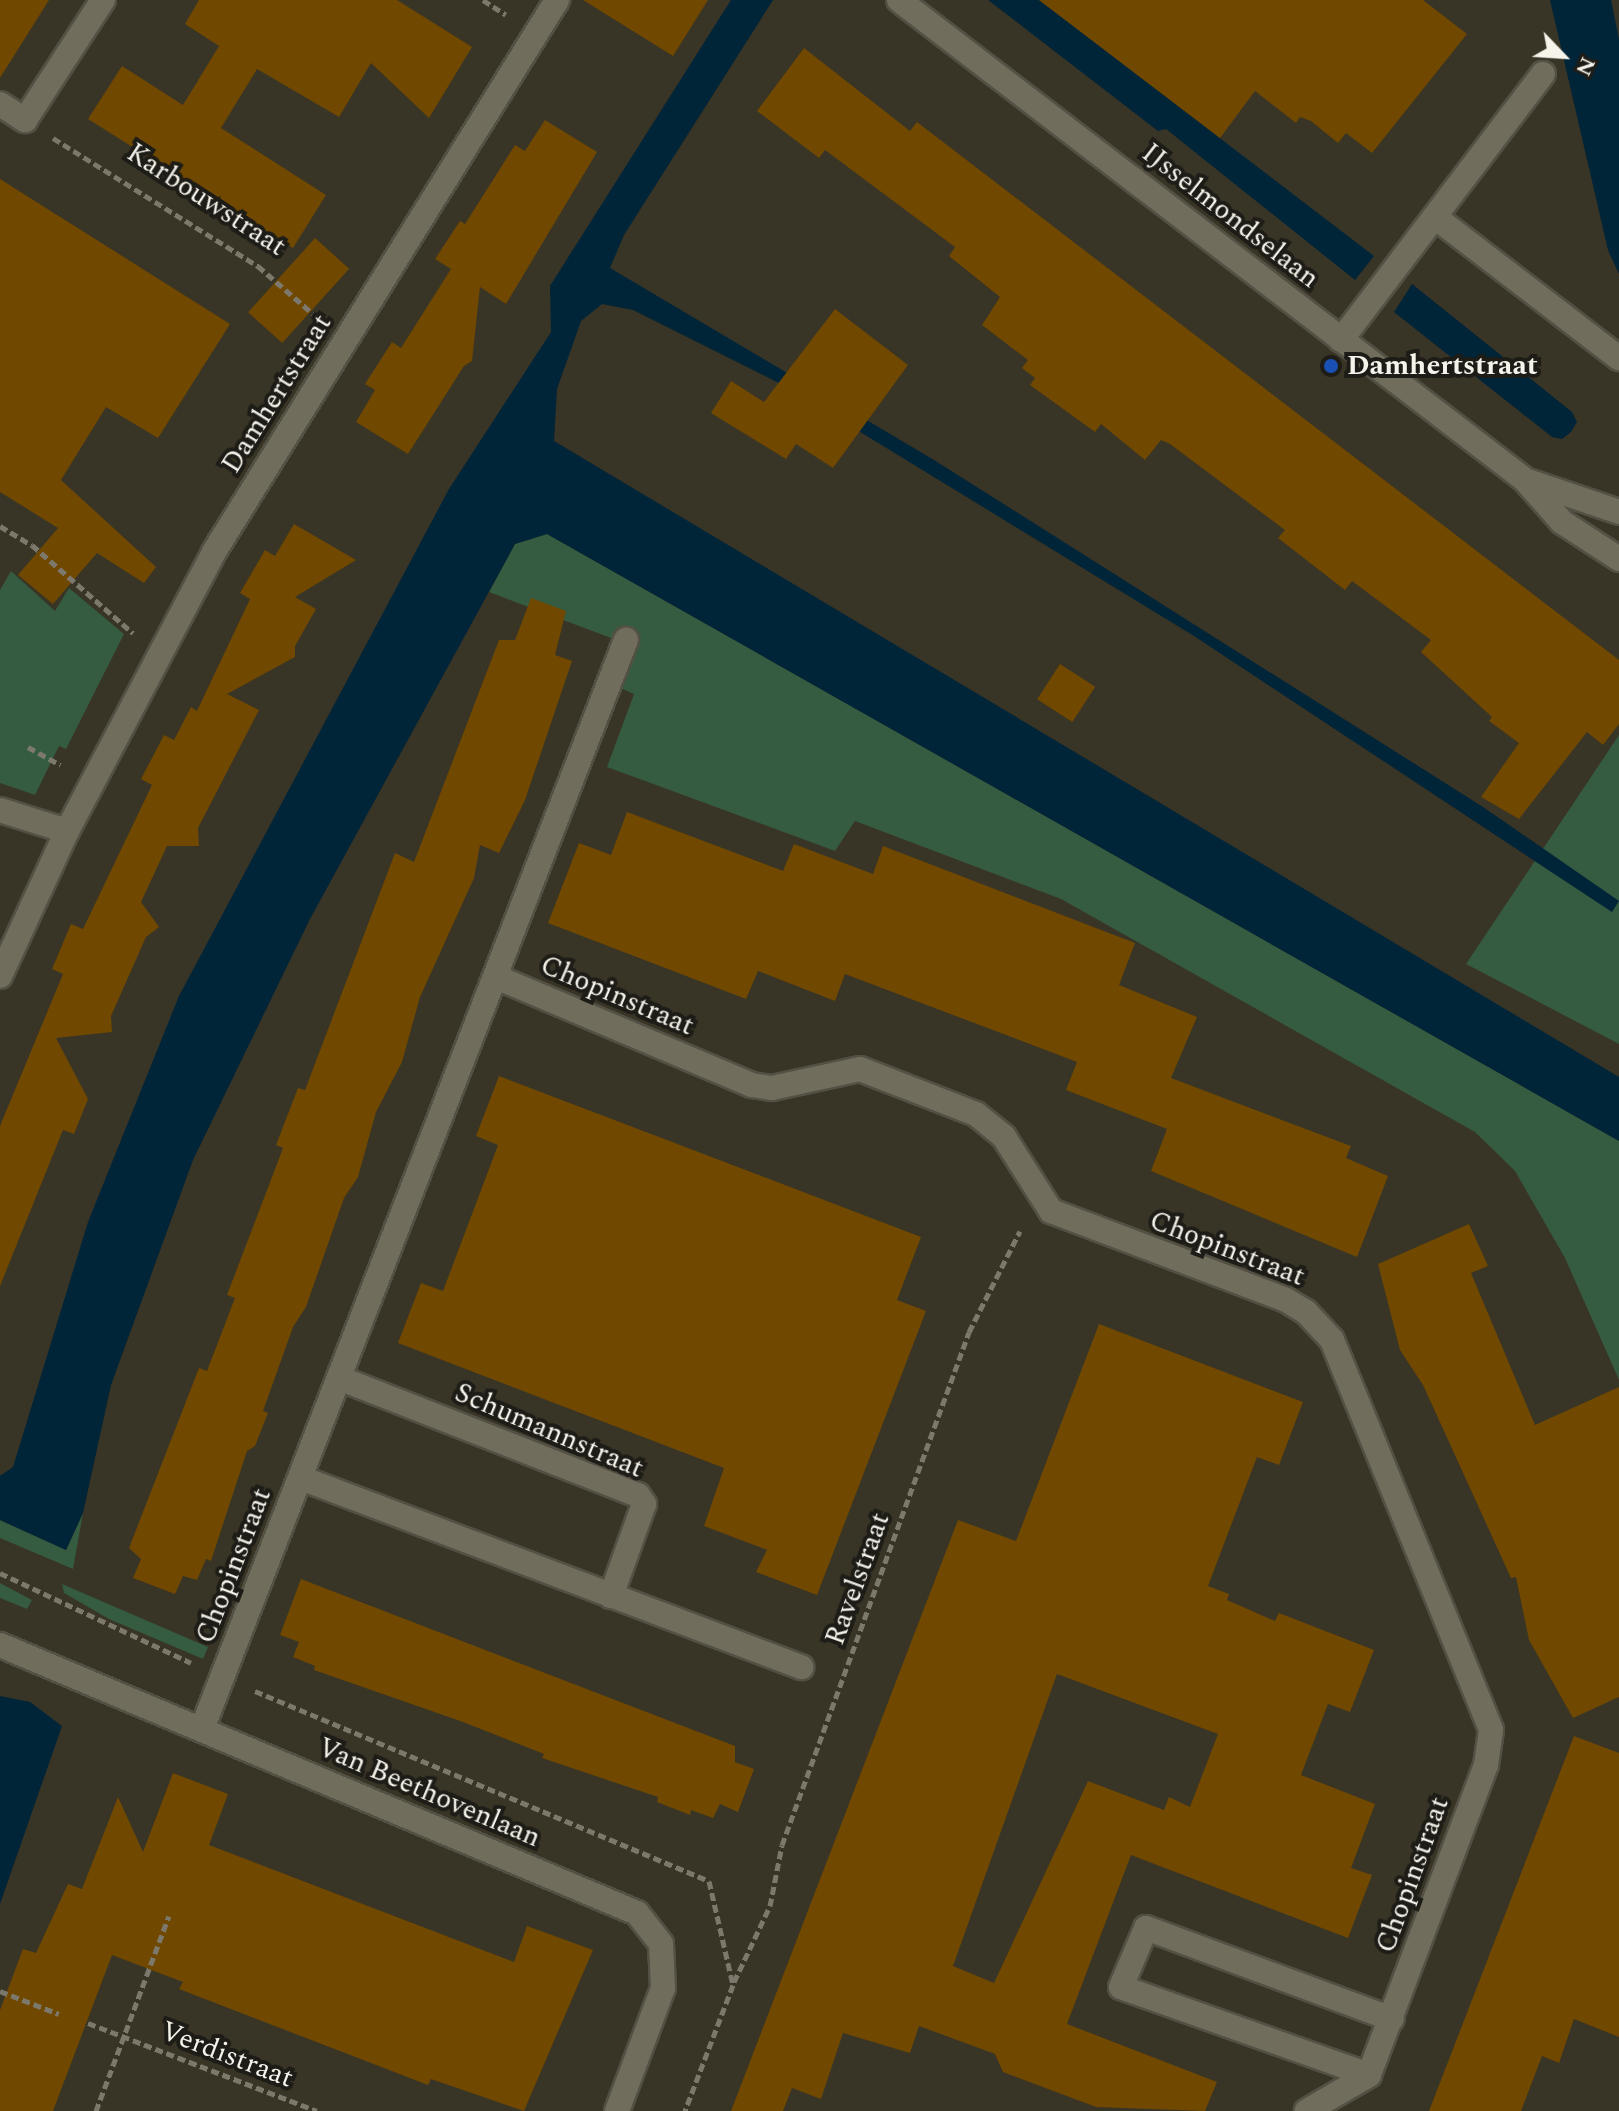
<!DOCTYPE html>
<html>
<head>
<meta charset="utf-8">
<style>
	body { margin:0 }
	#map { position:relative; width:1619px; height:2111px; overflow:hidden; background:#383426; font-family:Spectral,serif }
	div>[style] { position:absolute }
	[style*='--x'] { left:calc(var(--x)*1px); top:calc(var(--y)*1px); width:calc(var(--w)*1px); rotate:calc(var(--a)*1deg) }
	.green>* { inset:0; background:#355b40 }
	.water>* { inset:0; background:#002438 }
	.building>* { inset:0; background:#704800; transform-origin:0 0 }
	.path>* { height:5px; margin-top:-2.5px; transform-origin:0; background:repeating-linear-gradient(90deg,#7c796c 0 8px,transparent 0 12px) }
	.roads { filter:drop-shadow(2px 0 #535044) drop-shadow(-2px 0 #535044) drop-shadow(0 2px #535044) drop-shadow(0 -2px #535044) }
	.lane>* { height:24px; margin:-12px; padding:0 12px; transform-origin:12px; border-radius:12px; background:#716d5d }
	.street>* { height:24px; margin:-12px; padding:0 12px; transform-origin:12px; border-radius:12px; background:#716d5d }
	.secondary>* { height:24px; margin:-12px; padding:0 12px; transform-origin:12px; border-radius:12px; background:#716d5d }
	.dots>* { width:22px; height:22px; translate:-50% -50%; box-sizing:border-box; border:4px solid #1e1c16; border-radius:50% }
	span { translate:-50% -50%; white-space:nowrap; text-align:center; line-height:1.15; -webkit-text-stroke:8px #1e1c16; paint-order:stroke }
	.street-label { font-size:28px; color:#f5f3ea }
	.poi-label { font-size:28px; color:#f5f3ea; font-weight:700 }
	.left { translate:0 -50%; text-align:left }
	.north { position:absolute; left:1523px; top:16px; width:80px; height:80px; -webkit-text-stroke:6px #1e1c16; paint-order:stroke; rotate:115deg; font-size:22px; font-weight:700; line-height:32px; text-align:center; color:#f5f3ea }
	.north::after { content:''; display:block; margin:auto; width:28px; height:36px; background:#f5f3ea; clip-path:polygon(50% 0,100% 100%,50% 72%,0 100%) }
</style>
</head>
<body>
<div id="map">
	<div class="green">
		<i style="clip-path:polygon(547px 534px,1619px 1141px,1619px 1380px,1565px 1258px,1515px 1171px,1475px 1132px,1061px 899px,855px 821px,835px 851px,607px 767px,634px 694px,604px 681px,619px 641px,489px 592px,515px 544px)"></i>
		<i style="clip-path:polygon(11px 571px,55px 611px,69px 588px,124px 634px,66px 749px,59px 746px,35px 795px,0 783px,0 590px)"></i>
		<i style="clip-path:polygon(1619px 735px,1619px 1044px,1466px 964px)"></i>
		<i style="clip-path:polygon(83px 1513px,73px 1569px,0 1538px,0 1520px,66px 1550px)"></i>
		<i style="clip-path:polygon(0 1583px,32px 1600px,27px 1609px,0 1598px)"></i>
		<i style="clip-path:polygon(62px 1584px,208px 1647px,203px 1659px,109px 1619px,64px 1593px)"></i>
	</div>
	<div class="water">
		<i style="clip-path:polygon(731px 0,773px 0,624px 235px,610px 268px,934px 460px,1483px 807px,1619px 901px,1612px 912px,1194px 636px,785px 386px,633px 310px,602px 304px,581px 321px,557px 389px,554px 441px,1619px 1077px,1619px 1141px,547px 534px,515px 544px,310px 919px,193px 1160px,111px 1385px,83px 1513px,66px 1550px,0 1520px,0 1476px,13px 1467px,88px 1222px,179px 996px,449px 489px,551px 332px,550px 286px)"></i>
		<i style="clip-path:polygon(988px 0,1039px 0,1374px 256px,1355px 280px,1166px 129px,1158px 131px)"></i>
		<i style="clip-path:polygon(1550px 0,1611px 0,1619px 39px,1619px 274px,1608px 250px)"></i>
		<i style="clip-path:polygon(1412px 284px,1572px 412px,1577px 422px,1571px 432px,1562px 439px,1552px 437px,1394px 312px)"></i>
		<i style="clip-path:polygon(0 1696px,30px 1702px,62px 1726px,0 1904px)"></i>
	</div>
	<div class="building">
		<i style="clip-path:polygon(0 0,49px 0,0 78px)"></i>
		<i style="clip-path:polygon(199px 0,397px 0,472px 47px,429px 118px,371px 63px,339px 117px,257px 69px,221px 128px,326px 195px,293px 248px,88px 119px,122px 66px,183px 105px,219px 46px,185px 24px)"></i>
		<i style="clip-path:polygon(583px 0,708px 0,673px 56px)"></i>
		<i style="clip-path:polygon(1039px 0,1423px 0,1467px 34px,1372px 153px,1346px 133px,1338px 143px,1311px 121px,1300px 117px,1296px 123px,1255px 91px,1220px 138px)"></i>
		<i style="clip-path:polygon(804px 48px,910px 131px,917px 122px,1619px 660px,1619px 724px,1603px 745px,1587px 732px,1519px 819px,1481px 797px,1519px 743px,1489px 721px,1492px 717px,1421px 652px,1431px 640px,1352px 581px,1345px 590px,1278px 538px,1285px 530px,1170px 444px,1161px 440px,1145px 460px,1101px 424px,1095px 432px,1030px 385px,1035px 378px,1022px 368px,1028px 360px,982px 325px,1000px 297px,949px 256px,955px 247px,825px 150px,819px 158px,757px 111px)"></i>
		<i style="clip-path:polygon(545px 120px,597px 152px,506px 304px,480px 287px,472px 361px,464px 366px,408px 454px,356px 422px,375px 390px,365px 384px,392px 342px,401px 348px,451px 269px,435px 259px,460px 221px,465px 224px,515px 145px,525px 151px)"></i>
		<i style="clip-path:polygon(0 179px,230px 324px,158px 438px,106px 407px,61px 480px,156px 567px,144px 583px,97px 553px,53px 604px,18px 575px,58px 528px,0 492px)"></i>
		<i style="left:315px;top:238px;width:46px;height:100px;rotate:42deg"></i>
		<i style="clip-path:polygon(835px 309px,908px 365px,833px 468px,796px 444px,786px 459px,711px 413px,731px 381px,764px 402px)"></i>
		<i style="clip-path:polygon(294px 524px,356px 560px,295px 597px,316px 609px,295px 646px,295px 657px,227px 694px,259px 710px,198px 828px,199px 846px,167px 846px,141px 902px,159px 927px,146px 937px,111px 1016px,112px 1032px,56px 1038px,88px 1099px,74px 1134px,63px 1130px,0 1286px,0 1126px,63px 974px,52px 969px,71px 924px,83px 929px,152px 785px,141px 779px,164px 735px,174px 740px,191px 707px,197px 711px,250px 599px,240px 593px,265px 550px,275px 556px)"></i>
		<i style="clip-path:polygon(531px 598px,566px 611px,555px 655px,572px 661px,525px 800px,499px 853px,480px 845px,474px 878px,420px 997px,402px 1062px,376px 1112px,358px 1177px,344px 1198px,306px 1307px,293px 1327px,263px 1411px,268px 1413px,255px 1446px,247px 1451px,211px 1561px,206px 1559px,197px 1580px,183px 1576px,175px 1594px,133px 1578px,141px 1559px,129px 1548px,199px 1368px,207px 1371px,235px 1298px,227px 1295px,283px 1148px,276px 1145px,298px 1088px,305px 1090px,395px 853px,414px 862px,499px 640px,515px 640px)"></i>
		<i style="left:1060px;top:664px;width:42px;height:42px;rotate:33deg"></i>
		<i style="clip-path:polygon(627px 812px,783px 871px,794px 844px,873px 874px,883px 846px,1135px 943px,1119px 985px,1197px 1017px,1171px 1078px,1351px 1146px,1346px 1158px,1388px 1176px,1357px 1257px,1151px 1171px,1167px 1129px,1066px 1090px,1077px 1062px,845px 974px,835px 1001px,758px 971px,746px 999px,548px 923px,579px 843px,611px 855px)"></i>
		<i style="clip-path:polygon(499px 1076px,921px 1237px,897px 1300px,926px 1311px,817px 1595px,756px 1572px,767px 1550px,704px 1526px,724px 1468px,398px 1343px,421px 1283px,443px 1291px,498px 1145px,476px 1136px)"></i>
		<i style="clip-path:polygon(1469px 1224px,1488px 1266px,1471px 1273px,1535px 1425px,1619px 1387px,1619px 1697px,1573px 1718px,1529px 1640px,1516px 1577px,1511px 1578px,1423px 1385px,1400px 1350px,1378px 1264px)"></i>
		<i style="clip-path:polygon(evenodd,1099px 1324px,1303px 1402px,1279px 1465px,1257px 1457px,1208px 1586px,1229px 1594px,1227px 1600px,1275px 1621px,1279px 1613px,1374px 1650px,1350px 1712px,1328px 1704px,1301px 1775px,1375px 1804px,1351px 1868px,1372px 1875px,1348px 1938px,1131px 1855px,1067px 2024px,1217px 2082px,1205px 2111px,1096px 2107px,1003px 2072px,995px 2054px,919px 2026px,910px 2053px,843px 2033px,821px 2099px,792px 2088px,783px 2111px,731px 2111px,958px 1520px,1016px 1541px,1099px 1324px,1057px 1674px,1218px 1734px,1190px 1807px,1169px 1797px,1164px 1810px,1088px 1781px,994px 1983px,953px 1966px,1057px 1674px)"></i>
		<i style="clip-path:polygon(301px 1579px,735px 1746px,735px 1762px,754px 1769px,738px 1812px,720px 1804px,713px 1818px,691px 1810px,690px 1815px,657px 1802px,658px 1797px,542px 1758px,544px 1754px,463px 1722px,314px 1670px,315px 1666px,293px 1657px,299px 1642px,280px 1635px)"></i>
		<i style="clip-path:polygon(1574px 1736px,1619px 1753px,1619px 2037px,1574px 2019px,1559px 2063px,1542px 2056px,1521px 2111px,1429px 2111px)"></i>
		<i style="clip-path:polygon(173px 1773px,228px 1794px,209px 1845px,514px 1962px,527px 1926px,593px 1950px,524px 2111px,431px 2079px,428px 2085px,179px 1989px,183px 1982px,112px 1955px,53px 2111px,0 2111px,0 2010px,23px 1949px,36px 1953px,68px 1884px,82px 1889px,118px 1797px,143px 1852px)"></i>
	</div>
	<div class="path">
		<i style="--x:483;--y:0;--w:27;--a:33"></i>
		<i style="--x:53;--y:138;--w:242;--a:32"></i>
		<i style="--x:258;--y:266;--w:81;--a:41"></i>
		<i style="--x:0;--y:526;--w:37;--a:31"></i>
		<i style="--x:32;--y:545;--w:134;--a:41.1"></i>
		<i style="--x:28;--y:747;--w:37;--a:29"></i>
		<i style="--x:0;--y:1573;--w:211;--a:25.2"></i>
		<i style="--x:255;--y:1691;--w:492;--a:22.7"></i>
		<i style="--x:709;--y:1881;--w:107;--a:77"></i>
		<i style="--x:733;--y:1985;--w:135;--a:110.9"></i>
		<i style="--x:734;--y:1982;--w:84;--a:-64.7"></i>
		<i style="--x:770;--y:1906;--w:62;--a:-78.9"></i>
		<i style="--x:782;--y:1845;--w:546;--a:-69.97"></i>
		<i style="--x:969;--y:1332;--w:113;--a:-63.2"></i>
		<i style="--x:0;--y:1991;--w:63;--a:21.3"></i>
		<i style="--x:88;--y:2023;--w:245;--a:21"></i>
		<i style="--x:96;--y:2111;--w:208;--a:-69.5"></i>
	</div>
	<div class="roads">
		<div class="lane">
			<i style="--x:1435;--y:217;--w:232;--a:37.5"></i>
			<i style="--x:1341;--y:340;--w:334;--a:-52.8"></i>
		</div>
		<div class="street">
			<i style="--x:0;--y:104;--w:30;--a:33"></i>
			<i style="--x:25;--y:120;--w:143;--a:-57"></i>
			<i style="--x:0;--y:810;--w:70;--a:17.4"></i>
			<i style="--x:0;--y:976;--w:160;--a:-65.2"></i>
			<i style="--x:67;--y:831;--w:315;--a:-62.2"></i>
			<i style="--x:214;--y:552;--w:650;--a:-58.14"></i>
			<i style="--x:496;--y:977;--w:278;--a:22.9"></i>
			<i style="--x:752;--y:1085;--w:20;--a:9"></i>
			<i style="--x:772;--y:1088;--w:90;--a:-12.2"></i>
			<i style="--x:860;--y:1069;--w:124;--a:21.2"></i>
			<i style="--x:976;--y:1114;--w:36;--a:39"></i>
			<i style="--x:1004;--y:1137;--w:88;--a:57.6"></i>
			<i style="--x:1051;--y:1211;--w:251;--a:20.7"></i>
			<i style="--x:1286;--y:1300;--w:23;--a:31"></i>
			<i style="--x:1306;--y:1312;--w:38;--a:47"></i>
			<i style="--x:1332;--y:1340;--w:421;--a:67.8"></i>
			<i style="--x:1491;--y:1730;--w:35;--a:98"></i>
			<i style="--x:1486;--y:1765;--w:331;--a:110.7"></i>
			<i style="--x:1369;--y:2075;--w:72;--a:149.9"></i>
			<i style="--x:339;--y:1378;--w:321;--a:21.4"></i>
			<i style="--x:638;--y:1495;--w:11;--a:56"></i>
			<i style="--x:644;--y:1504;--w:98;--a:109.7"></i>
			<i style="--x:301;--y:1478;--w:535;--a:20.71"></i>
			<i style="--x:0;--y:1645;--w:691;--a:22.82"></i>
			<i style="--x:637;--y:1913;--w:39;--a:52"></i>
			<i style="--x:661;--y:1944;--w:44;--a:87.4"></i>
			<i style="--x:663;--y:1988;--w:131;--a:110.5"></i>
			<i style="--x:202;--y:1729;--w:1169;--a:-68.73"></i>
			<i style="--x:1369;--y:2075;--w:263;--a:-160.5"></i>
			<i style="--x:1121;--y:1987;--w:64;--a:-67"></i>
			<i style="--x:1146;--y:1928;--w:262;--a:20.3"></i>
		</div>
		<div class="secondary">
			<i style="--x:899;--y:0;--w:789;--a:37.48"></i>
			<i style="--x:1525;--y:480;--w:56;--a:48.6"></i>
			<i style="--x:1562;--y:522;--w:68;--a:33"></i>
			<i style="--x:1531;--y:482;--w:93;--a:18.8"></i>
		</div>
	</div>
	<div class="dots">
		<i style="left:1331px;top:366px;background:#1a4fb4"></i>
	</div>
	<div class="street-label">
		<span style="left:206px;top:200px;rotate:33deg">Karbouwstraat</span>
		<span style="left:1230px;top:216px;rotate:38deg">IJsselmondselaan</span>
		<span style="left:277px;top:394px;rotate:-58deg">Damhertstraat</span>
		<span style="left:617px;top:996px;rotate:23deg">Chopinstraat</span>
		<span style="left:1227px;top:1249px;rotate:21deg">Chopinstraat</span>
		<span style="left:549px;top:1431px;rotate:23deg">Schumannstraat</span>
		<span style="left:234px;top:1566px;rotate:-69deg">Chopinstraat</span>
		<span style="left:858px;top:1579px;rotate:-70deg">Ravelstraat</span>
		<span style="left:429px;top:1793px;rotate:23deg">Van Beethovenlaan</span>
		<span style="left:1413px;top:1875px;rotate:-70deg">Chopinstraat</span>
		<span style="left:227px;top:2055px;rotate:21deg">Verdistraat</span>
	</div>
	<div class="poi-label">
		<span class="left" style="left:1347px;top:366px">Damhertstraat</span>
	</div>
	<div class="north">N</div>
</div>
</body>
</html>
